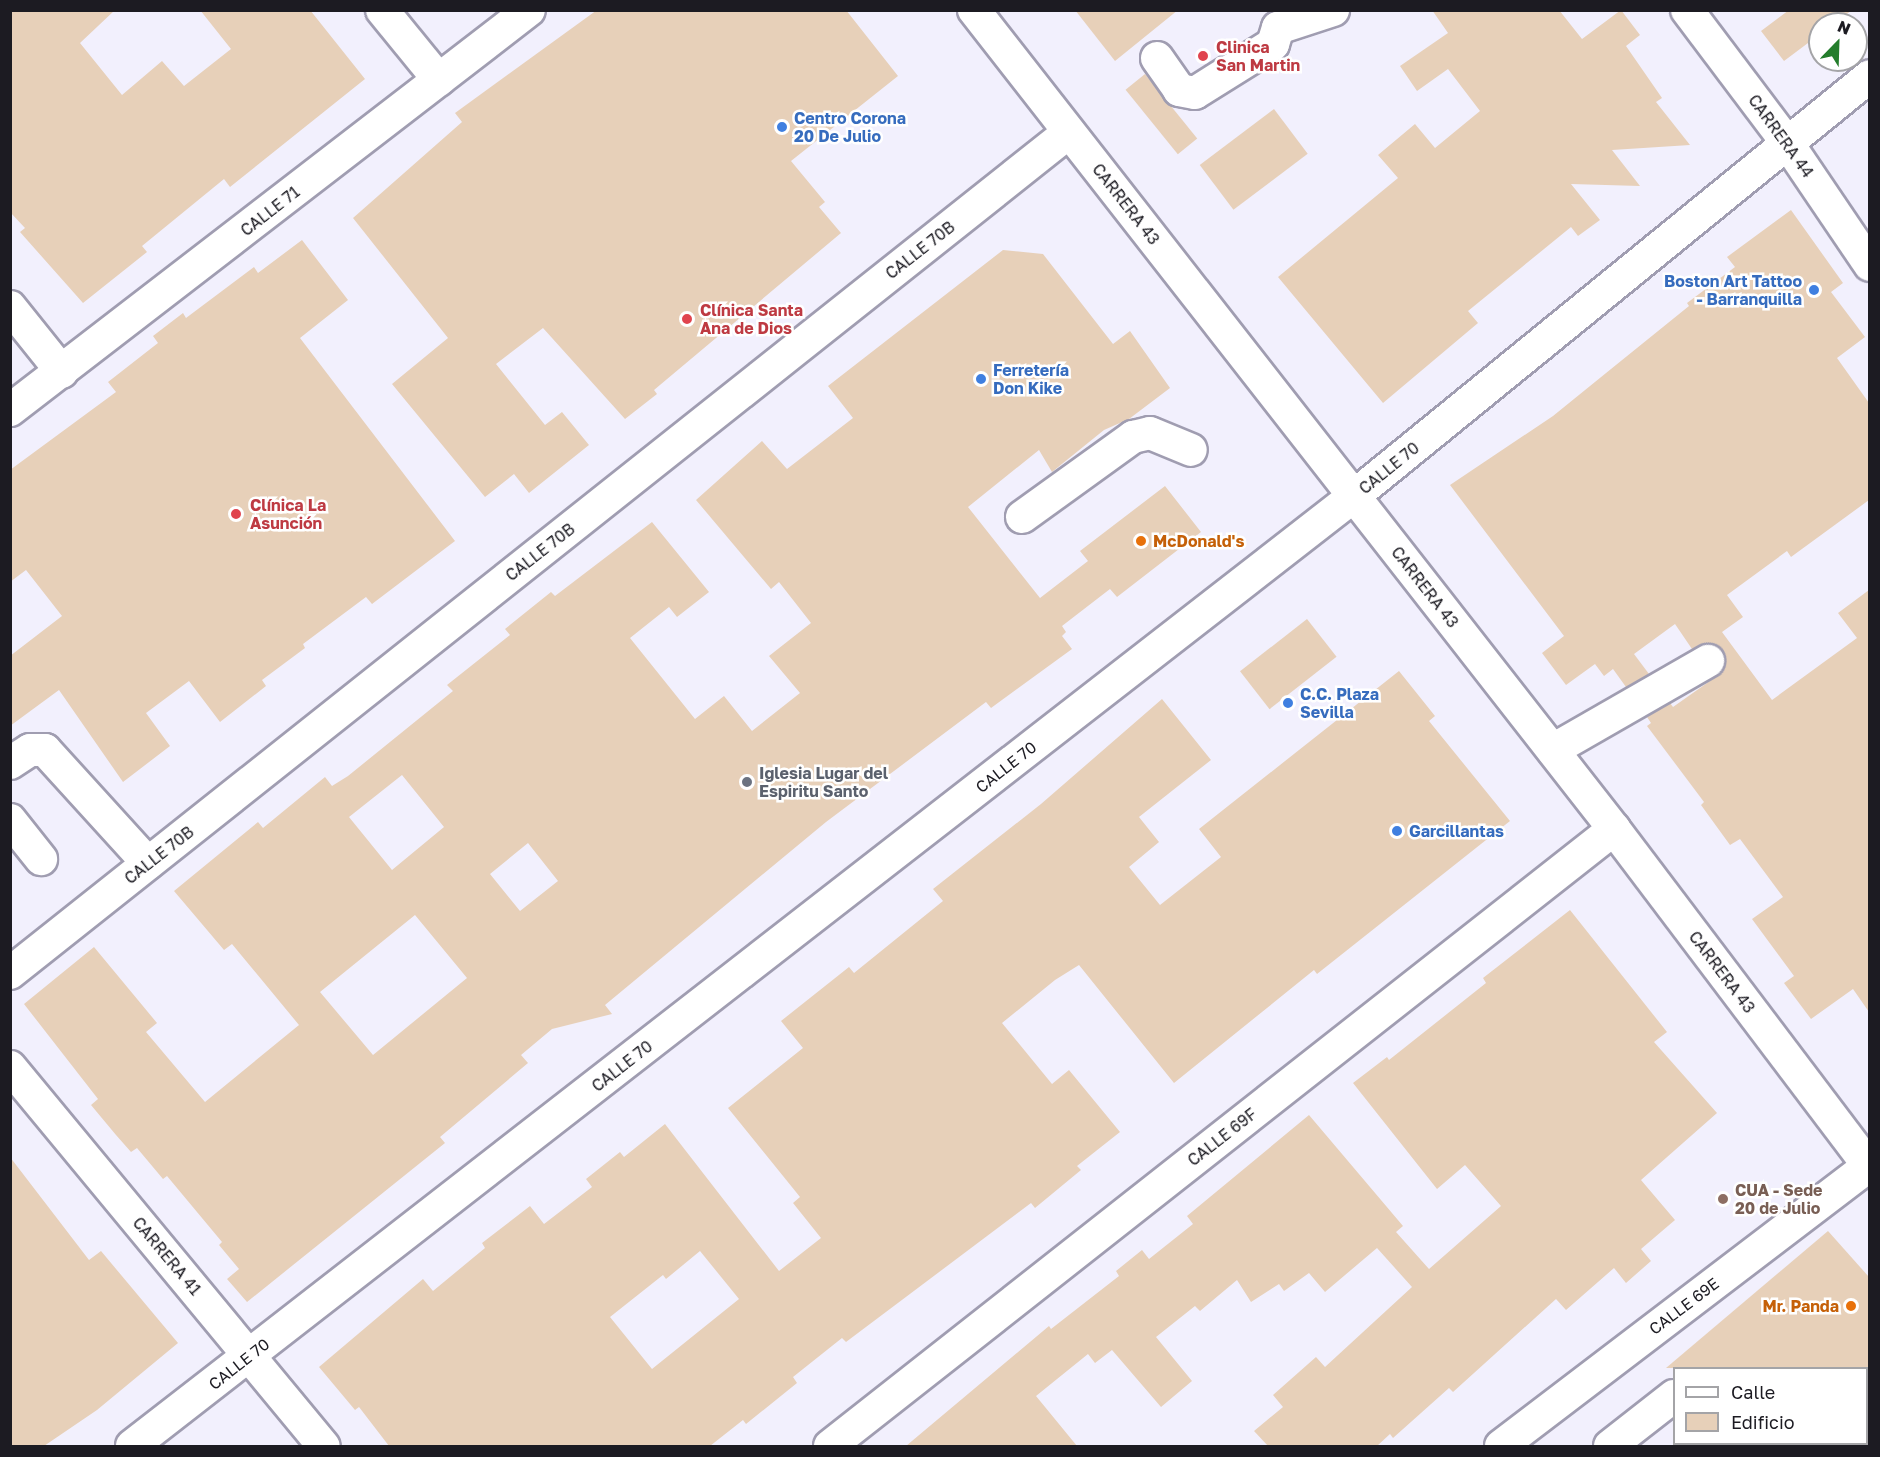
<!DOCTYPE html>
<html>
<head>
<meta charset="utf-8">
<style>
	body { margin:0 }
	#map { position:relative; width:1880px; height:1457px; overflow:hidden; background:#f2f0fd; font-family:"Golos Text",sans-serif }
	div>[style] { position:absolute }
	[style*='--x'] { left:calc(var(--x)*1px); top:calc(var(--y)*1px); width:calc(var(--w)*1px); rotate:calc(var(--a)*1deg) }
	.building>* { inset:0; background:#e7d0b9; transform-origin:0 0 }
	.roads { filter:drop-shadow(2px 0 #a09db1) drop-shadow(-2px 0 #a09db1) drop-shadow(0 2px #a09db1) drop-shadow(0 -2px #a09db1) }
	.minor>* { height:32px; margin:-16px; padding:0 16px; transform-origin:16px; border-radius:16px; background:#fff }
	.dots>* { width:16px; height:16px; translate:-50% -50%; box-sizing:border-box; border:3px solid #fff; border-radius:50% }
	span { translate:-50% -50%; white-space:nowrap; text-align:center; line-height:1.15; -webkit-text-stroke:5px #fff; paint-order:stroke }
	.health-label { font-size:16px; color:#be3a42; font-weight:700 }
	.left { translate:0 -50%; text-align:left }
	.shop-label { font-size:16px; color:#366cbe; font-weight:700 }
	.right { translate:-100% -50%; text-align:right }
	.street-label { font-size:16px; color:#1c1b22 }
	.food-label { font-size:16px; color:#c56008; font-weight:700 }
	.worship-label { font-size:16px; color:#5b616d; font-weight:700 }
	.education-label { font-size:16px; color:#785e54; font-weight:700 }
	.frame { position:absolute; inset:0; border:12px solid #1c1b22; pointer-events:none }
	.legend { position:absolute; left:1673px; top:1367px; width:195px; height:78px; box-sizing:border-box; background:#fff; border:2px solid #a4a4a7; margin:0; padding:8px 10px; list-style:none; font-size:18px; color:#1c1b22 }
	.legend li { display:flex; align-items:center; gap:12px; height:30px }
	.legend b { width:30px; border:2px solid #a4a4a7 }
	.north { position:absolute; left:1808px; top:12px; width:60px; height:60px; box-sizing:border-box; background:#fff; border:2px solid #a4a4a7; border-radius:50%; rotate:23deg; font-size:16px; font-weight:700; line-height:24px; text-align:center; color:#1c1b22 }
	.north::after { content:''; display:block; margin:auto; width:21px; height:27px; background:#247d2c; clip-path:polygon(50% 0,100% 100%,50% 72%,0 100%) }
</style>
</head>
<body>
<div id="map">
	<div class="building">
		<i style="clip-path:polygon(10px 10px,115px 10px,80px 43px,122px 95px,162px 61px,184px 86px,231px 49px,200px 10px,310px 10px,365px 79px,230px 187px,224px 179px,142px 246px,147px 252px,83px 303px,20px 232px,25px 228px,10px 212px)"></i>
		<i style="clip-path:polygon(597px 10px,846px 10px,898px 76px,791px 161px,825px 202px,819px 207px,841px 233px,654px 390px,657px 394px,625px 419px,543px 328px,496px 364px,545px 425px,562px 412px,589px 445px,529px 493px,514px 474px,485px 497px,392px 384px,448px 338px,353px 218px,462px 122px,455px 113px)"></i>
		<i style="clip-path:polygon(1075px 10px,1178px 10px,1115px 61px)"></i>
		<i style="clip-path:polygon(1432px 10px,1559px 10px,1582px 39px,1621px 10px,1640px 35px,1626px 46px,1662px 98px,1656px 102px,1690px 145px,1612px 150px,1640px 186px,1571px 184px,1600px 220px,1578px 236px,1571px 227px,1468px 311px,1478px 323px,1383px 403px,1278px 277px,1398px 178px,1378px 155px,1415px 124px,1435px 148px,1480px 111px,1448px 69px,1417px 91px,1400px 66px,1448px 33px)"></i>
		<i style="clip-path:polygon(1789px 10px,1852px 10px,1834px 24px,1820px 24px,1820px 34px,1784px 61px,1761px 31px)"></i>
		<i style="left:1145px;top:74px;width:83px;height:25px;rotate:51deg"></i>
		<i style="left:1274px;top:109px;width:56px;height:93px;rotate:53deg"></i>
		<i style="clip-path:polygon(1791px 210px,1843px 283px,1831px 292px,1865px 337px,1837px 358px,1869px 403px,1869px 500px,1791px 557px,1787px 551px,1727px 595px,1743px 617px,1722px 632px,1772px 700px,1857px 638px,1838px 613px,1869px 590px,1869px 1012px,1853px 989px,1811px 1019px,1784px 983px,1794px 976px,1752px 919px,1783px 897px,1740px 839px,1730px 845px,1701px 805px,1704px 802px,1647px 726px,1651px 723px,1647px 717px,1670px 703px,1673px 707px,1717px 676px,1726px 662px,1723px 652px,1709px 643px,1692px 649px,1675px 624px,1634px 654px,1649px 674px,1626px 687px,1613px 669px,1604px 676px,1595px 664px,1566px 685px,1542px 653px,1564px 636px,1450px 485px,1553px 416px,1611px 369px,1689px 306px,1687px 303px,1735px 267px,1727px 257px)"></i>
		<i style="clip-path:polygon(302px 240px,348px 300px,300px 338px,455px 541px,372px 604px,366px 597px,303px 644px,305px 648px,262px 680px,266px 686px,220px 722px,189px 681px,146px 713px,170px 746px,123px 782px,59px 690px,10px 726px,10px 656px,62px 616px,26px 570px,10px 582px,10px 470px,116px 392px,108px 382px,158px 343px,153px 336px,183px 313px,186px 318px,254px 267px,258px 273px)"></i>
		<i style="clip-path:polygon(evenodd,1003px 250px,1043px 254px,1113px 344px,1130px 331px,1170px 388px,1129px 419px,1104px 430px,1052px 472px,1039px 450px,968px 507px,1040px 598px,1088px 561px,1080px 551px,1165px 486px,1201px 532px,1117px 597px,1110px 589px,1062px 626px,1066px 632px,1062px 636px,1072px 649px,991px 708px,986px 702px,826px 822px,605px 1005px,612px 1014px,552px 1029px,521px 1055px,528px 1063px,440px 1137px,445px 1143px,247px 1302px,227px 1279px,239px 1269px,219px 1245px,222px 1242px,167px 1176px,163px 1179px,137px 1148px,131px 1152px,116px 1135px,91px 1105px,98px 1099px,24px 1004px,94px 947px,157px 1023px,146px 1032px,205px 1102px,299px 1025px,232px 944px,224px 950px,174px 891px,258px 822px,263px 828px,325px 777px,332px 786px,348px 776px,453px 691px,447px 685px,510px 635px,505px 629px,551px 592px,555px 596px,652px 522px,709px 592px,677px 617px,669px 607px,630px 638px,695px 719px,724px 696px,752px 731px,800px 693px,769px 656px,811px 623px,779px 582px,771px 589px,696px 500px,762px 441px,787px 469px,853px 418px,828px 386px,1003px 250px,402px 775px,444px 827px,392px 870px,349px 817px,402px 775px,1003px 250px,528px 843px,558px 881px,520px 911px,490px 874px,528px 843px,1003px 250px,415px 915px,467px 978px,373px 1055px,320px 992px,415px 915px)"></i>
		<i style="left:1307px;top:619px;width:48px;height:85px;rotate:52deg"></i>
		<i style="clip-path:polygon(evenodd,1399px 671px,1435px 716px,1429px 721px,1510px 821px,1317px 974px,1314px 970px,1174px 1083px,1079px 965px,1055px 980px,1002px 1023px,1052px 1084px,1069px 1070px,1120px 1132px,1077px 1166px,1081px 1170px,1035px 1208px,1031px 1203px,846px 1342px,842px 1338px,793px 1377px,797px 1383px,746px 1424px,743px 1420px,710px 1446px,389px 1446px,359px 1407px,355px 1410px,319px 1367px,423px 1279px,433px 1291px,485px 1248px,482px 1243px,530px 1206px,544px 1224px,592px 1187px,586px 1179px,620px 1152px,624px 1157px,665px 1124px,779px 1271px,821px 1238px,793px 1203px,800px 1197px,728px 1108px,803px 1048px,781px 1021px,849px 967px,854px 973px,943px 901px,933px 889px,1041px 804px,1162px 699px,1211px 760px,1139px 817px,1159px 842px,1129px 867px,1160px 905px,1221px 857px,1199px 829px,1399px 671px,700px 1251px,739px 1299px,652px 1369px,610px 1317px,663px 1275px,666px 1279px,700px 1251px)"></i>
		<i style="clip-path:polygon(1570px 910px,1667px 1032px,1654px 1042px,1717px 1113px,1641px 1180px,1675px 1220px,1641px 1249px,1651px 1261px,1626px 1283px,1614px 1268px,1566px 1310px,1556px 1299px,1453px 1392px,1449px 1388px,1393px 1438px,1390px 1434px,1377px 1446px,1268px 1446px,1254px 1431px,1283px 1407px,1273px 1395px,1316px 1357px,1325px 1367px,1412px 1287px,1377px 1248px,1325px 1292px,1309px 1273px,1284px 1291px,1279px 1284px,1251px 1302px,1237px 1280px,1200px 1311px,1195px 1306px,1156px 1337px,1192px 1381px,1161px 1407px,1112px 1350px,1095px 1363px,1088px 1354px,1036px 1396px,1077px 1446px,906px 1446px,1049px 1326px,1051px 1329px,1119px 1276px,1116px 1271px,1142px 1250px,1149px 1259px,1193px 1224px,1187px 1216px,1309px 1115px,1403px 1226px,1396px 1232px,1429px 1269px,1501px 1206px,1465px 1165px,1437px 1189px,1353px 1083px,1387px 1057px,1389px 1060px,1486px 983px,1483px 978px)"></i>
		<i style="clip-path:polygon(10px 1157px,89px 1260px,101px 1251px,178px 1343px,97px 1410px,44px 1446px,10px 1446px)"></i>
		<i style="clip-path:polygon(1828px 1231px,1869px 1277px,1869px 1368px,1666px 1368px)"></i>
	</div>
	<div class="roads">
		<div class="minor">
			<i style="--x:382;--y:10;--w:90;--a:50.8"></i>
			<i style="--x:974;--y:10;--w:1039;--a:51.99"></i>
			<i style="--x:1614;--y:829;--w:425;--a:52.9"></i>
			<i style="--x:1687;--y:10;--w:168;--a:53"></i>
			<i style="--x:1788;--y:144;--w:146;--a:55.9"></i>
			<i style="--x:1157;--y:58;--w:39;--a:55"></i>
			<i style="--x:1179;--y:90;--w:16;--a:11"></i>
			<i style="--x:1195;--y:93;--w:92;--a:-32.1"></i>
			<i style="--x:1273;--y:44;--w:17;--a:-73"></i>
			<i style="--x:1278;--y:28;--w:58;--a:-18.1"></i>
			<i style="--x:10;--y:307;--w:83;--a:51.3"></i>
			<i style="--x:10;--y:410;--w:655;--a:-37.62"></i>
			<i style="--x:1022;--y:517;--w:137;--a:-35.8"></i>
			<i style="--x:1133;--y:437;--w:17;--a:-13"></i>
			<i style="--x:1150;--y:433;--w:44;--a:22.5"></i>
			<i style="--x:1553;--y:750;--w:179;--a:-29.9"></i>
			<i style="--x:10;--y:763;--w:24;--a:-33"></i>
			<i style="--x:30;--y:750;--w:15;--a:0"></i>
			<i style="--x:45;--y:750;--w:153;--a:47.7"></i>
			<i style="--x:10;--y:820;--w:50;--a:51.5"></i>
			<i style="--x:10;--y:973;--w:1352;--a:-38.45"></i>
			<i style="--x:10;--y:1067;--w:492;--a:50.4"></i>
			<i style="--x:132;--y:1446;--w:1548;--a:-37.86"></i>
			<i style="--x:1354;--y:496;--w:665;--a:-39.14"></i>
			<i style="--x:830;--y:1446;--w:998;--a:-38.2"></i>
			<i style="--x:1501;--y:1446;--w:462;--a:-37.3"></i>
			<i style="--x:1610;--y:1446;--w:81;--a:-38"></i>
		</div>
	</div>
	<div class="dots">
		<i style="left:1203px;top:56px;background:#e0444e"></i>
		<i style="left:782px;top:127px;background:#3f7fe0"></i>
		<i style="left:1814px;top:290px;background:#3f7fe0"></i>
		<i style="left:687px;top:319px;background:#e0444e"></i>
		<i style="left:981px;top:379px;background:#3f7fe0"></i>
		<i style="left:236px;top:514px;background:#e0444e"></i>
		<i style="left:1141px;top:541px;background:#e8710a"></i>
		<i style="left:1288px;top:703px;background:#3f7fe0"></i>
		<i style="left:747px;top:782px;background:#6b7280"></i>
		<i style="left:1397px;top:831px;background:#3f7fe0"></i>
		<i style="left:1723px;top:1199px;background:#8d6e63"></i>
		<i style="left:1851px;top:1306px;background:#e8710a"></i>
	</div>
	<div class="health-label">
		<span class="left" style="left:1216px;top:56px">Clinica<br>San Martin</span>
		<span class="left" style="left:700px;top:319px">Clínica Santa<br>Ana de Dios</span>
		<span class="left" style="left:250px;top:514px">Clínica La<br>Asunción</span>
	</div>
	<div class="shop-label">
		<span class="left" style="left:794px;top:127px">Centro Corona<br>20 De Julio</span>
		<span class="right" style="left:1802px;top:290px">Boston Art Tattoo<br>- Barranquilla</span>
		<span class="left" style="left:993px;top:379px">Ferretería<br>Don Kike</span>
		<span class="left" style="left:1300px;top:703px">C.C. Plaza<br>Sevilla</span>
		<span class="left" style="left:1409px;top:831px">Garcillantas</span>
	</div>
	<div class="street-label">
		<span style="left:1781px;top:136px;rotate:54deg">CARRERA 44</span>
		<span style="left:1126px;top:204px;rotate:52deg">CARRERA 43</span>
		<span style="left:270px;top:211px;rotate:-38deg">CALLE 71</span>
		<span style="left:920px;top:250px;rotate:-38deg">CALLE 70B</span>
		<span style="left:1389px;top:468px;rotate:-39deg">CALLE 70</span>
		<span style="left:540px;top:552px;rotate:-38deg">CALLE 70B</span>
		<span style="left:1425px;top:587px;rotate:52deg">CARRERA 43</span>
		<span style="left:1006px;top:767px;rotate:-38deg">CALLE 70</span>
		<span style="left:159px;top:855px;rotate:-38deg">CALLE 70B</span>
		<span style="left:1722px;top:972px;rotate:53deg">CARRERA 43</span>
		<span style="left:622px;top:1066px;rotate:-38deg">CALLE 70</span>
		<span style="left:1222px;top:1137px;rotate:-38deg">CALLE 69F</span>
		<span style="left:167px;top:1256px;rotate:50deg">CARRERA 41</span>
		<span style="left:1684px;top:1306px;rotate:-37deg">CALLE 69E</span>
		<span style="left:239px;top:1364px;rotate:-38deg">CALLE 70</span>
	</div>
	<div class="food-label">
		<span class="left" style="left:1153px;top:541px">McDonald's</span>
		<span class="right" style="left:1839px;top:1306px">Mr. Panda</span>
	</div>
	<div class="worship-label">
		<span class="left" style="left:759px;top:782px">Iglesia Lugar del<br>Espiritu Santo</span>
	</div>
	<div class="education-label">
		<span class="left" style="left:1735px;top:1199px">CUA - Sede<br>20 de Julio</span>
	</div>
	<div class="frame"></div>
	<ul class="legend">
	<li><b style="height:8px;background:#fff"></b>Calle</li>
	<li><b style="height:16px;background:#e7d0b9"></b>Edificio</li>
	</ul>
	<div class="north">N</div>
</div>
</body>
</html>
